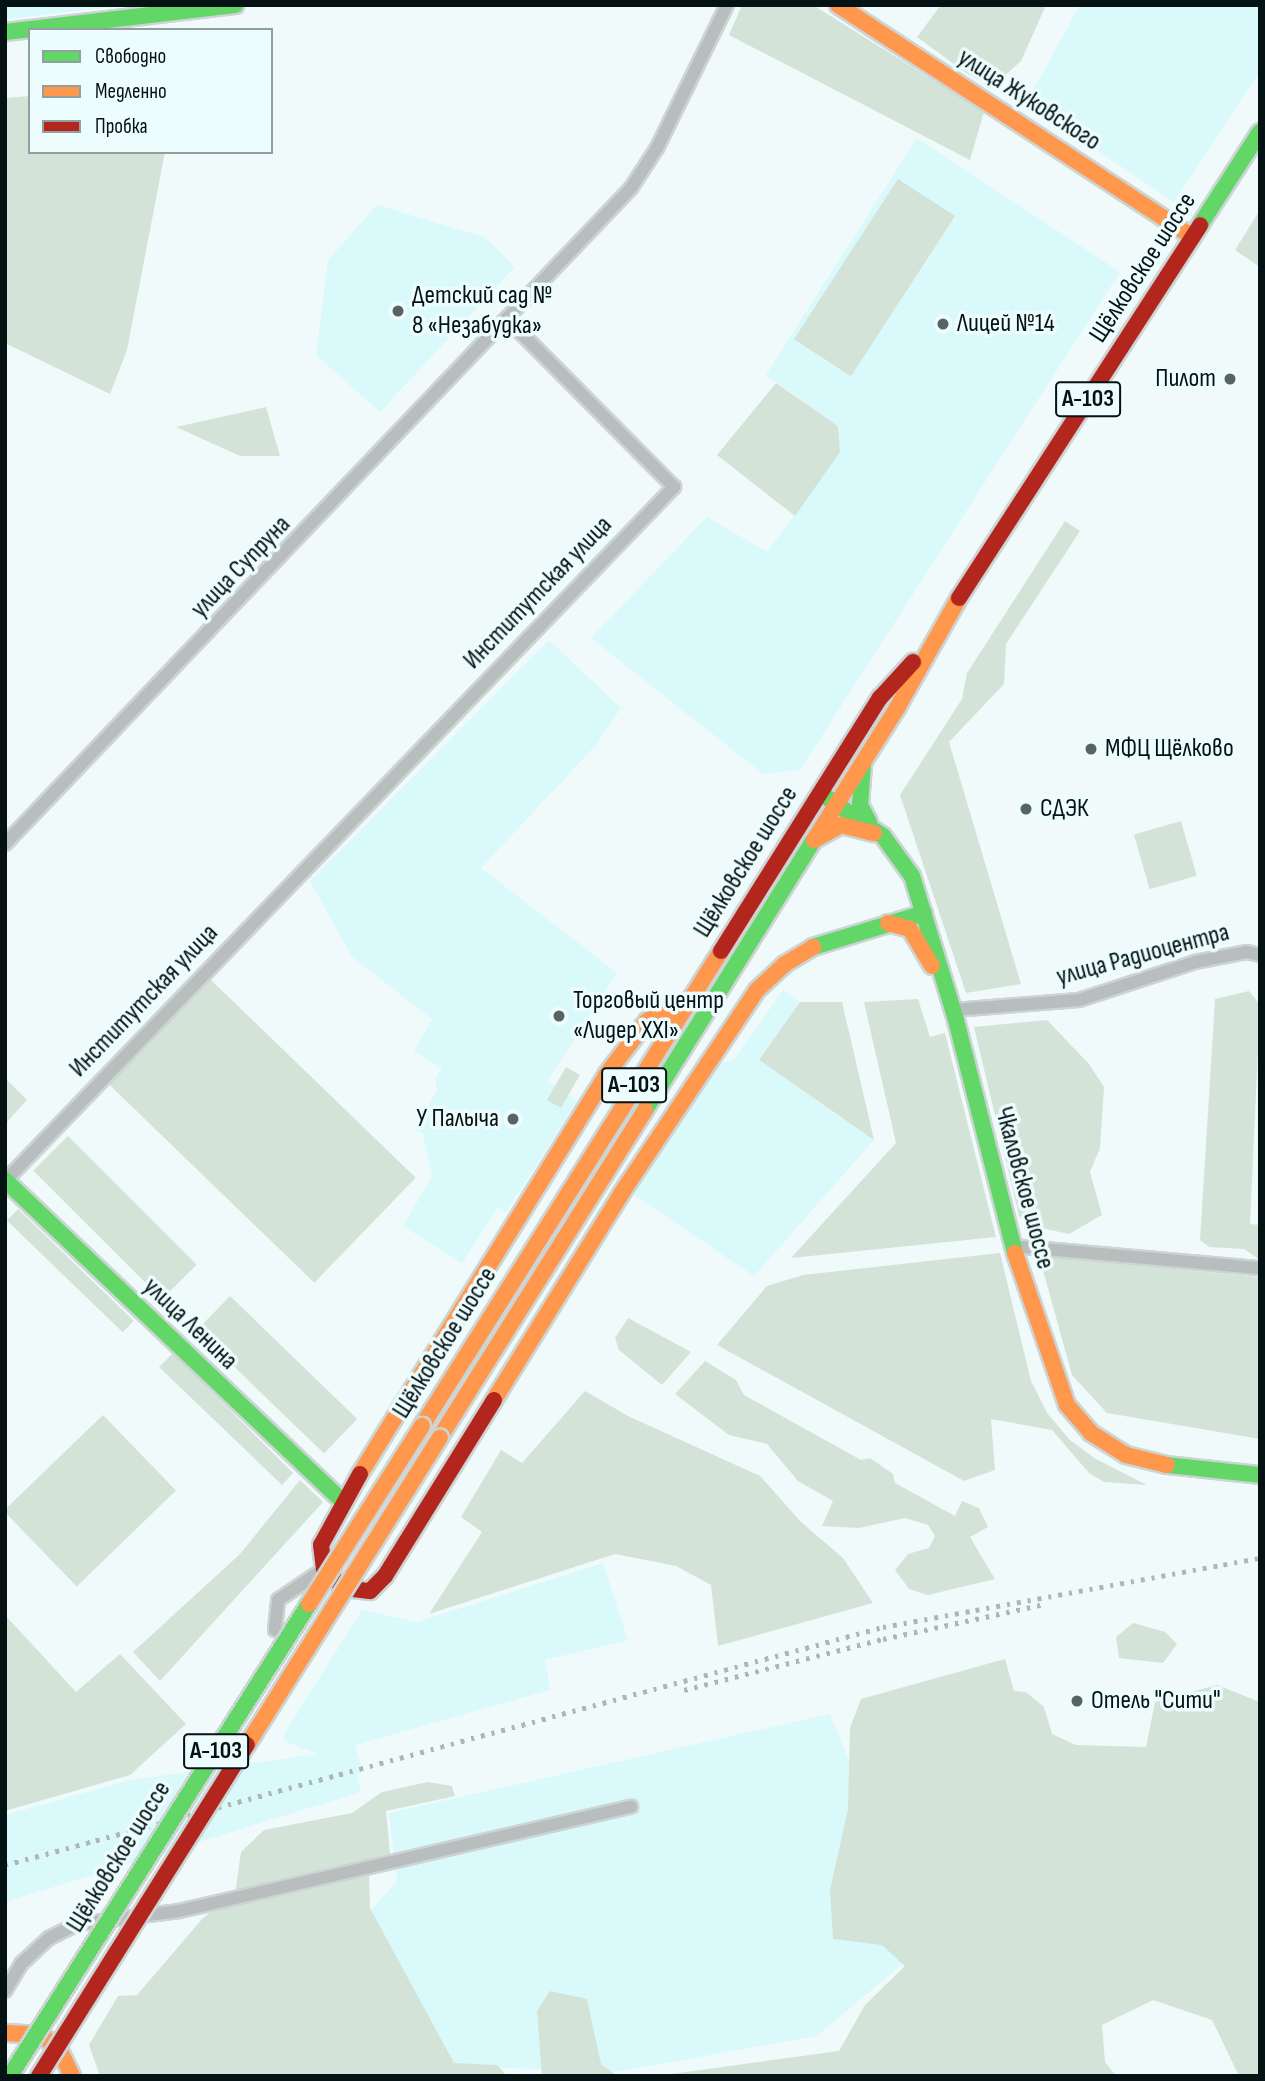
<!DOCTYPE html>
<html>
<head>
<meta charset="utf-8">
<style>
	body { margin:0 }
	#map { position:relative; width:1265px; height:2081px; overflow:hidden; background:#f1fafa; font-family:"Sofia Sans Condensed",sans-serif }
	div>[style] { position:absolute }
	[style*='--x'] { left:calc(var(--x)*1px); top:calc(var(--y)*1px); width:calc(var(--w)*1px); rotate:calc(var(--a)*1deg) }
	.built>* { inset:0; background:#daf9fb }
	.green>* { inset:0; background:#d4e3d7; transform-origin:0 0 }
	.roads { filter:drop-shadow(2px 0 #ccd4d4) drop-shadow(-2px 0 #ccd4d4) drop-shadow(0 2px #ccd4d4) drop-shadow(0 -2px #ccd4d4) }
	.street>* { height:12px; margin:-6px; padding:0 6px; transform-origin:6px; border-radius:6px; background:#b8bebd }
	.fast>* { height:16px; margin:-8px; padding:0 8px; transform-origin:8px; border-radius:8px; background:#63d668 }
	.slow>* { height:16px; margin:-8px; padding:0 8px; transform-origin:8px; border-radius:8px; background:#ff974d }
	.jam>* { height:16px; margin:-8px; padding:0 8px; transform-origin:8px; border-radius:8px; background:#b3261e }
	.rail>* { height:4.5px; margin-top:-2.25px; transform-origin:0; background:repeating-linear-gradient(90deg,#afb5b4 0 3.5px,transparent 0 10.5px) }
	.bridges { filter:drop-shadow(2px 0 #ccd4d4) drop-shadow(-2px 0 #ccd4d4) drop-shadow(0 2px #ccd4d4) drop-shadow(0 -2px #ccd4d4) }
	.fast-bridge>* { height:16px; margin:-8px; padding:0 8px; transform-origin:8px; border-radius:8px; background:#63d668 }
	.slow-bridge>* { height:16px; margin:-8px; padding:0 8px; transform-origin:8px; border-radius:8px; background:#ff974d }
	.jam-bridge>* { height:16px; margin:-8px; padding:0 8px; transform-origin:8px; border-radius:8px; background:#b3261e }
	.dots>* { width:19px; height:19px; translate:-50% -50%; box-sizing:border-box; border:4px solid #edfdfe; border-radius:50% }
	span { translate:-50% -50%; white-space:nowrap; text-align:center; line-height:1.15; -webkit-text-stroke:7px #edfdfe; paint-order:stroke }
	.shield-label span { padding:2px 5px; background:#edfdfe; border:2px solid; border-radius:5px; -webkit-text-stroke-width:0 }
	.shield-label { font-size:24px; color:#051213; font-weight:700 }
	.street-label { font-size:26px; color:#051213 }
	.poi-label { font-size:26px; color:#051213 }
	.left { translate:0 -50%; text-align:left }
	.right { translate:-100% -50%; text-align:right }
	.frame { position:absolute; inset:0; border:7px solid #051213; pointer-events:none }
	.legend { position:absolute; left:28px; top:28px; width:245px; height:126px; box-sizing:border-box; background:#edfdfe; border:2px solid #909fa0; margin:0; padding:9px 12px; list-style:none; font-size:21px; color:#051213 }
	.legend li { display:flex; align-items:center; gap:14px; height:35px }
	.legend b { width:35px; border:2px solid #909fa0 }
</style>
</head>
<body>
<div id="map">
	<div class="built">
		<i style="clip-path:polygon(5px 5px,132px 5px,6px 19px)"></i>
		<i style="clip-path:polygon(1080px 5px,1260px 5px,1260px 71px,1174px 202px,1026px 103px)"></i>
		<i style="clip-path:polygon(917px 138px,1120px 272px,800px 770px,763px 774px,591px 638px,707px 517px,767px 552px,840px 452px,838px 426px,766px 375px)"></i>
		<i style="clip-path:polygon(377px 205px,484px 237px,515px 267px,380px 412px,316px 355px,328px 260px)"></i>
		<i style="clip-path:polygon(549px 640px,621px 708px,596px 745px,481px 868px,617px 973px,548px 1081px,577px 1101px,506px 1212px,498px 1207px,462px 1263px,403px 1226px,432px 1176px,423px 1134px,414px 1128px,437px 1091px,435px 1079px,442px 1068px,414px 1051px,432px 1019px,352px 957px,310px 881px)"></i>
		<i style="clip-path:polygon(783px 990px,800px 1002px,759px 1060px,874px 1140px,754px 1276px,634px 1195px,720px 1064px,734px 1059px)"></i>
		<i style="clip-path:polygon(603px 1563px,628px 1640px,545px 1660px,550px 1690px,355px 1745px,363px 1772px,357px 1774px,361px 1792px,5px 1902px,5px 1815px,130px 1780px,318px 1754px,286px 1742px,283px 1736px,362px 1610px,417px 1622px)"></i>
		<i style="clip-path:polygon(830px 1714px,862px 1794px,908px 1959px,817px 2036px,615px 2072px,453px 2066px,370px 1911px,397px 1881px,389px 1813px)"></i>
	</div>
	<div class="green">
		<i style="clip-path:polygon(742px 5px,813px 5px,984px 112px,970px 160px,729px 35px)"></i>
		<i style="clip-path:polygon(941px 5px,1046px 5px,1021px 61px,993px 86px,969px 75px,917px 37px)"></i>
		<i style="clip-path:polygon(30px 96px,30px 152px,165px 152px,127px 350px,110px 394px,5px 343px,5px 98px)"></i>
		<i style="left:898px;top:179px;width:68px;height:191px;rotate:33deg"></i>
		<i style="clip-path:polygon(1260px 210px,1260px 267px,1235px 250px)"></i>
		<i style="clip-path:polygon(776px 383px,838px 426px,840px 452px,795px 516px,717px 455px)"></i>
		<i style="clip-path:polygon(266px 407px,280px 456px,240px 456px,176px 427px)"></i>
		<i style="clip-path:polygon(1065px 521px,1080px 531px,1006px 644px,1004px 684px,949px 742px,1021px 984px,966px 993px,900px 795px,962px 699px,967px 673px)"></i>
		<i style="left:1181px;top:821px;width:57px;height:49px;rotate:74deg"></i>
		<i style="left:210px;top:979px;width:286px;height:146px;rotate:44deg"></i>
		<i style="clip-path:polygon(1249px 991px,1260px 1005px,1250px 1224px,1260px 1225px,1260px 1260px,1244px 1249px,1209px 1247px,1200px 1240px,1215px 999px)"></i>
		<i style="clip-path:polygon(918px 999px,930px 1037px,945px 1033px,996px 1237px,791px 1258px,896px 1143px,864px 1002px)"></i>
		<i style="clip-path:polygon(800px 1002px,842px 1002px,874px 1140px,759px 1060px)"></i>
		<i style="clip-path:polygon(1047px 1020px,1089px 1064px,1104px 1087px,1100px 1148px,1090px 1172px,1102px 1215px,1069px 1234px,1032px 1226px,1019px 1216px,974px 1027px)"></i>
		<i style="left:566px;top:1067px;width:16px;height:38px;rotate:30deg"></i>
		<i style="clip-path:polygon(5px 1078px,27px 1100px,5px 1124px)"></i>
		<i style="left:68px;top:1136px;width:182px;height:49px;rotate:45deg"></i>
		<i style="left:18px;top:1209px;width:161px;height:16px;rotate:44deg"></i>
		<i style="clip-path:polygon(1000px 1253px,1031px 1381px,1047px 1413px,1070px 1440px,1096px 1459px,1147px 1485px,1104px 1482px,1089px 1473px,1052px 1430px,991px 1419px,995px 1470px,964px 1481px,717px 1345px,767px 1286px,803px 1275px)"></i>
		<i style="clip-path:polygon(1039px 1256px,1260px 1277px,1260px 1439px,1107px 1413px,1072px 1375px)"></i>
		<i style="left:230px;top:1296px;width:177px;height:48px;rotate:44deg"></i>
		<i style="clip-path:polygon(628px 1318px,691px 1352px,662px 1385px,619px 1350px,615px 1338px)"></i>
		<i style="clip-path:polygon(173px 1353px,293px 1473px,282px 1485px,159px 1367px)"></i>
		<i style="clip-path:polygon(705px 1361px,736px 1380px,744px 1395px,861px 1460px,870px 1458px,893px 1474px,895px 1483px,955px 1516px,962px 1501px,979px 1508px,988px 1527px,970px 1537px,995px 1579px,928px 1595px,909px 1589px,895px 1570px,908px 1554px,929px 1548px,935px 1536px,928px 1525px,905px 1518px,859px 1528px,822px 1526px,833px 1501px,798px 1481px,767px 1444px,729px 1435px,675px 1394px)"></i>
		<i style="clip-path:polygon(585px 1391px,628px 1416px,760px 1476px,801px 1522px,843px 1558px,873px 1603px,718px 1646px,711px 1585px,676px 1566px,615px 1554px,429px 1614px,482px 1532px,461px 1517px,501px 1450px,522px 1463px)"></i>
		<i style="left:103px;top:1415px;width:105px;height:138px;rotate:46deg"></i>
		<i style="clip-path:polygon(300px 1480px,323px 1502px,160px 1681px,133px 1652px,240px 1554px)"></i>
		<i style="clip-path:polygon(5px 1615px,76px 1692px,120px 1654px,186px 1724px,130px 1775px,5px 1811px)"></i>
		<i style="clip-path:polygon(1133px 1623px,1165px 1632px,1177px 1644px,1163px 1663px,1119px 1658px,1116px 1637px)"></i>
		<i style="clip-path:polygon(1005px 1659px,1014px 1691px,1026px 1692px,1044px 1707px,1052px 1734px,1076px 1745px,1146px 1747px,1155px 1702px,1217px 1685px,1260px 1702px,1260px 2076px,1239px 2076px,1212px 2020px,1153px 2000px,1102px 2025px,1105px 2062px,1116px 2076px,657px 2076px,839px 2051px,865px 2005px,905px 1966px,882px 1945px,833px 1939px,830px 1890px,848px 1809px,850px 1728px,861px 1699px)"></i>
		<i style="clip-path:polygon(428px 1782px,452px 1786px,455px 1796px,386px 1811px,391px 1864px,369px 1870px,370px 1908px,454px 2063px,497px 2065px,507px 2076px,100px 2076px,89px 2045px,118px 1996px,137px 1995px,203px 1918px,235px 1894px,241px 1852px,264px 1830px,352px 1813px,382px 1792px)"></i>
		<i style="clip-path:polygon(550px 1991px,587px 1999px,601px 2064px,617px 2076px,542px 2076px,537px 2011px)"></i>
	</div>
	<div class="roads">
		<div class="street">
			<i style="--x:5;--y:844;--w:907;--a:-46.34"></i>
			<i style="--x:631;--y:188;--w:48;--a:-57"></i>
			<i style="--x:657;--y:148;--w:159;--a:-63.9"></i>
			<i style="--x:954;--y:1010;--w:125;--a:-4.6"></i>
			<i style="--x:1079;--y:1000;--w:122;--a:-18.1"></i>
			<i style="--x:1195;--y:962;--w:53;--a:-10.9"></i>
			<i style="--x:1247;--y:952;--w:13;--a:13"></i>
			<i style="--x:6;--y:1180;--w:963;--a:-46.05"></i>
			<i style="--x:674;--y:487;--w:234;--a:-134.8"></i>
			<i style="--x:1012;--y:1246;--w:249;--a:5.1"></i>
			<i style="--x:275;--y:1630;--w:30;--a:-84"></i>
			<i style="--x:278;--y:1600;--w:55;--a:-34"></i>
			<i style="--x:5;--y:1991;--w:31;--a:-59"></i>
			<i style="--x:21;--y:1964;--w:38;--a:-43"></i>
			<i style="--x:49;--y:1938;--w:32;--a:-26"></i>
			<i style="--x:78;--y:1924;--w:102;--a:-7.3"></i>
			<i style="--x:179;--y:1911;--w:464;--a:-13"></i>
		</div>
		<div class="fast">
			<i style="--x:5;--y:32;--w:232;--a:-6.7"></i>
			<i style="--x:1200;--y:225;--w:111;--a:-57.2"></i>
			<i style="--x:863;--y:765;--w:40;--a:94.3"></i>
			<i style="--x:860;--y:805;--w:19;--a:62"></i>
			<i style="--x:826;--y:797;--w:69;--a:34.4"></i>
			<i style="--x:883;--y:836;--w:49;--a:54.1"></i>
			<i style="--x:912;--y:876;--w:151;--a:73"></i>
			<i style="--x:956;--y:1020;--w:240;--a:75.8"></i>
			<i style="--x:813;--y:947;--w:116;--a:-17"></i>
			<i style="--x:645;--y:1110;--w:319;--a:-58"></i>
			<i style="--x:5;--y:1180;--w:467;--a:43.6"></i>
			<i style="--x:1167;--y:1465;--w:94;--a:6.1"></i>
		</div>
		<div class="slow">
			<i style="--x:838;--y:5;--w:424;--a:33.2"></i>
			<i style="--x:816;--y:839;--w:29;--a:-29"></i>
			<i style="--x:841;--y:825;--w:34;--a:14"></i>
			<i style="--x:814;--y:840;--w:156;--a:-57.8"></i>
			<i style="--x:897;--y:708;--w:126;--a:-60.6"></i>
			<i style="--x:888;--y:923;--w:23;--a:15"></i>
			<i style="--x:910;--y:929;--w:43;--a:59.3"></i>
			<i style="--x:1015;--y:1253;--w:161;--a:71.1"></i>
			<i style="--x:1067;--y:1405;--w:37;--a:49"></i>
			<i style="--x:1091;--y:1433;--w:41;--a:32.2"></i>
			<i style="--x:1126;--y:1455;--w:42;--a:13.7"></i>
			<i style="--x:494;--y:1400;--w:242;--a:-58.3"></i>
			<i style="--x:621;--y:1194;--w:245;--a:-56.3"></i>
			<i style="--x:757;--y:990;--w:38;--a:-43"></i>
			<i style="--x:785;--y:964;--w:33;--a:-31"></i>
			<i style="--x:422;--y:1426;--w:561;--a:-57.81"></i>
			<i style="--x:440;--y:1437;--w:386;--a:-57.9"></i>
			<i style="--x:360;--y:1474;--w:469;--a:-58.3"></i>
			<i style="--x:606;--y:1075;--w:68;--a:-52.8"></i>
			<i style="--x:647;--y:1021;--w:17;--a:-33"></i>
			<i style="--x:661;--y:1012;--w:22;--a:-10"></i>
			<i style="--x:5;--y:2033;--w:35;--a:3"></i>
			<i style="--x:40;--y:2035;--w:22;--a:34"></i>
			<i style="--x:58;--y:2047;--w:32;--a:64"></i>
		</div>
		<div class="jam">
			<i style="--x:959;--y:598;--w:444;--a:-57.1"></i>
			<i style="--x:721;--y:951;--w:299;--a:-57.9"></i>
			<i style="--x:880;--y:698;--w:49;--a:-47.5"></i>
			<i style="--x:360;--y:1474;--w:81;--a:118.8"></i>
			<i style="--x:321;--y:1545;--w:24;--a:83"></i>
			<i style="--x:324;--y:1569;--w:28;--a:44"></i>
			<i style="--x:344;--y:1588;--w:26;--a:7"></i>
			<i style="--x:370;--y:1591;--w:21;--a:-45"></i>
			<i style="--x:385;--y:1576;--w:207;--a:-58.2"></i>
		</div>
	</div>
	<div class="rail">
		<i style="--x:684;--y:1690;--w:205;--a:-14.4"></i>
		<i style="--x:883;--y:1639;--w:166;--a:-12.2"></i>
		<i style="--x:5;--y:1865;--w:910;--a:-15.17"></i>
		<i style="--x:883;--y:1627;--w:383;--a:-10.4"></i>
	</div>
	<div class="bridges">
		<div class="fast-bridge">
			<i style="--x:10;--y:2076;--w:559;--a:-57.65"></i>
		</div>
		<div class="slow-bridge">
			<i style="--x:309;--y:1604;--w:211;--a:-57.6"></i>
			<i style="--x:247;--y:1745;--w:363;--a:-57.9"></i>
		</div>
		<div class="jam-bridge">
			<i style="--x:39;--y:2076;--w:391;--a:-57.9"></i>
		</div>
	</div>
	<div class="dots">
		<i style="left:398px;top:311px;background:#586364"></i>
		<i style="left:943px;top:324px;background:#586364"></i>
		<i style="left:1230px;top:379px;background:#586364"></i>
		<i style="left:1091px;top:749px;background:#586364"></i>
		<i style="left:1026px;top:809px;background:#586364"></i>
		<i style="left:559px;top:1016px;background:#586364"></i>
		<i style="left:513px;top:1119px;background:#586364"></i>
		<i style="left:1077px;top:1701px;background:#586364"></i>
	</div>
	<div class="shield-label">
		<span style="left:1088px;top:399px">А-103</span>
		<span style="left:634px;top:1085px">А-103</span>
		<span style="left:216px;top:1751px">А-103</span>
	</div>
	<div class="street-label">
		<span style="left:1029px;top:100px;rotate:33deg">улица Жуковского</span>
		<span style="left:1143px;top:268px;rotate:-57deg">Щёлковское шоссе</span>
		<span style="left:241px;top:567px;rotate:-46deg">улица Супруна</span>
		<span style="left:538px;top:593px;rotate:-46deg">Институтская улица</span>
		<span style="left:746px;top:862px;rotate:-58deg">Щёлковское шоссе</span>
		<span style="left:1143px;top:955px;rotate:-15deg">улица Радиоцентра</span>
		<span style="left:144px;top:1001px;rotate:-46deg">Институтская улица</span>
		<span style="left:1024px;top:1188px;rotate:75deg">Чкаловское шоссе</span>
		<span style="left:190px;top:1324px;rotate:44deg">улица Ленина</span>
		<span style="left:445px;top:1343px;rotate:-58deg">Щёлковское шоссе</span>
		<span style="left:119px;top:1857px;rotate:-58deg">Щёлковское шоссе</span>
	</div>
	<div class="poi-label">
		<span class="left" style="left:412px;top:311px">Детский сад №<br>8 «Незабудка»</span>
		<span class="left" style="left:957px;top:324px">Лицей №14</span>
		<span class="right" style="left:1216px;top:379px">Пилот</span>
		<span class="left" style="left:1105px;top:749px">МФЦ Щёлково</span>
		<span class="left" style="left:1040px;top:809px">СДЭК</span>
		<span class="left" style="left:573px;top:1016px">Торговый центр<br>«Лидер XXI»</span>
		<span class="right" style="left:499px;top:1119px">У Палыча</span>
		<span class="left" style="left:1091px;top:1701px">Отель "Сити"</span>
	</div>
	<div class="frame"></div>
	<ul class="legend">
	<li><b style="height:9px;background:#63d668"></b>Свободно</li>
	<li><b style="height:9px;background:#ff974d"></b>Медленно</li>
	<li><b style="height:9px;background:#b3261e"></b>Пробка</li>
	</ul>
</div>
</body>
</html>
